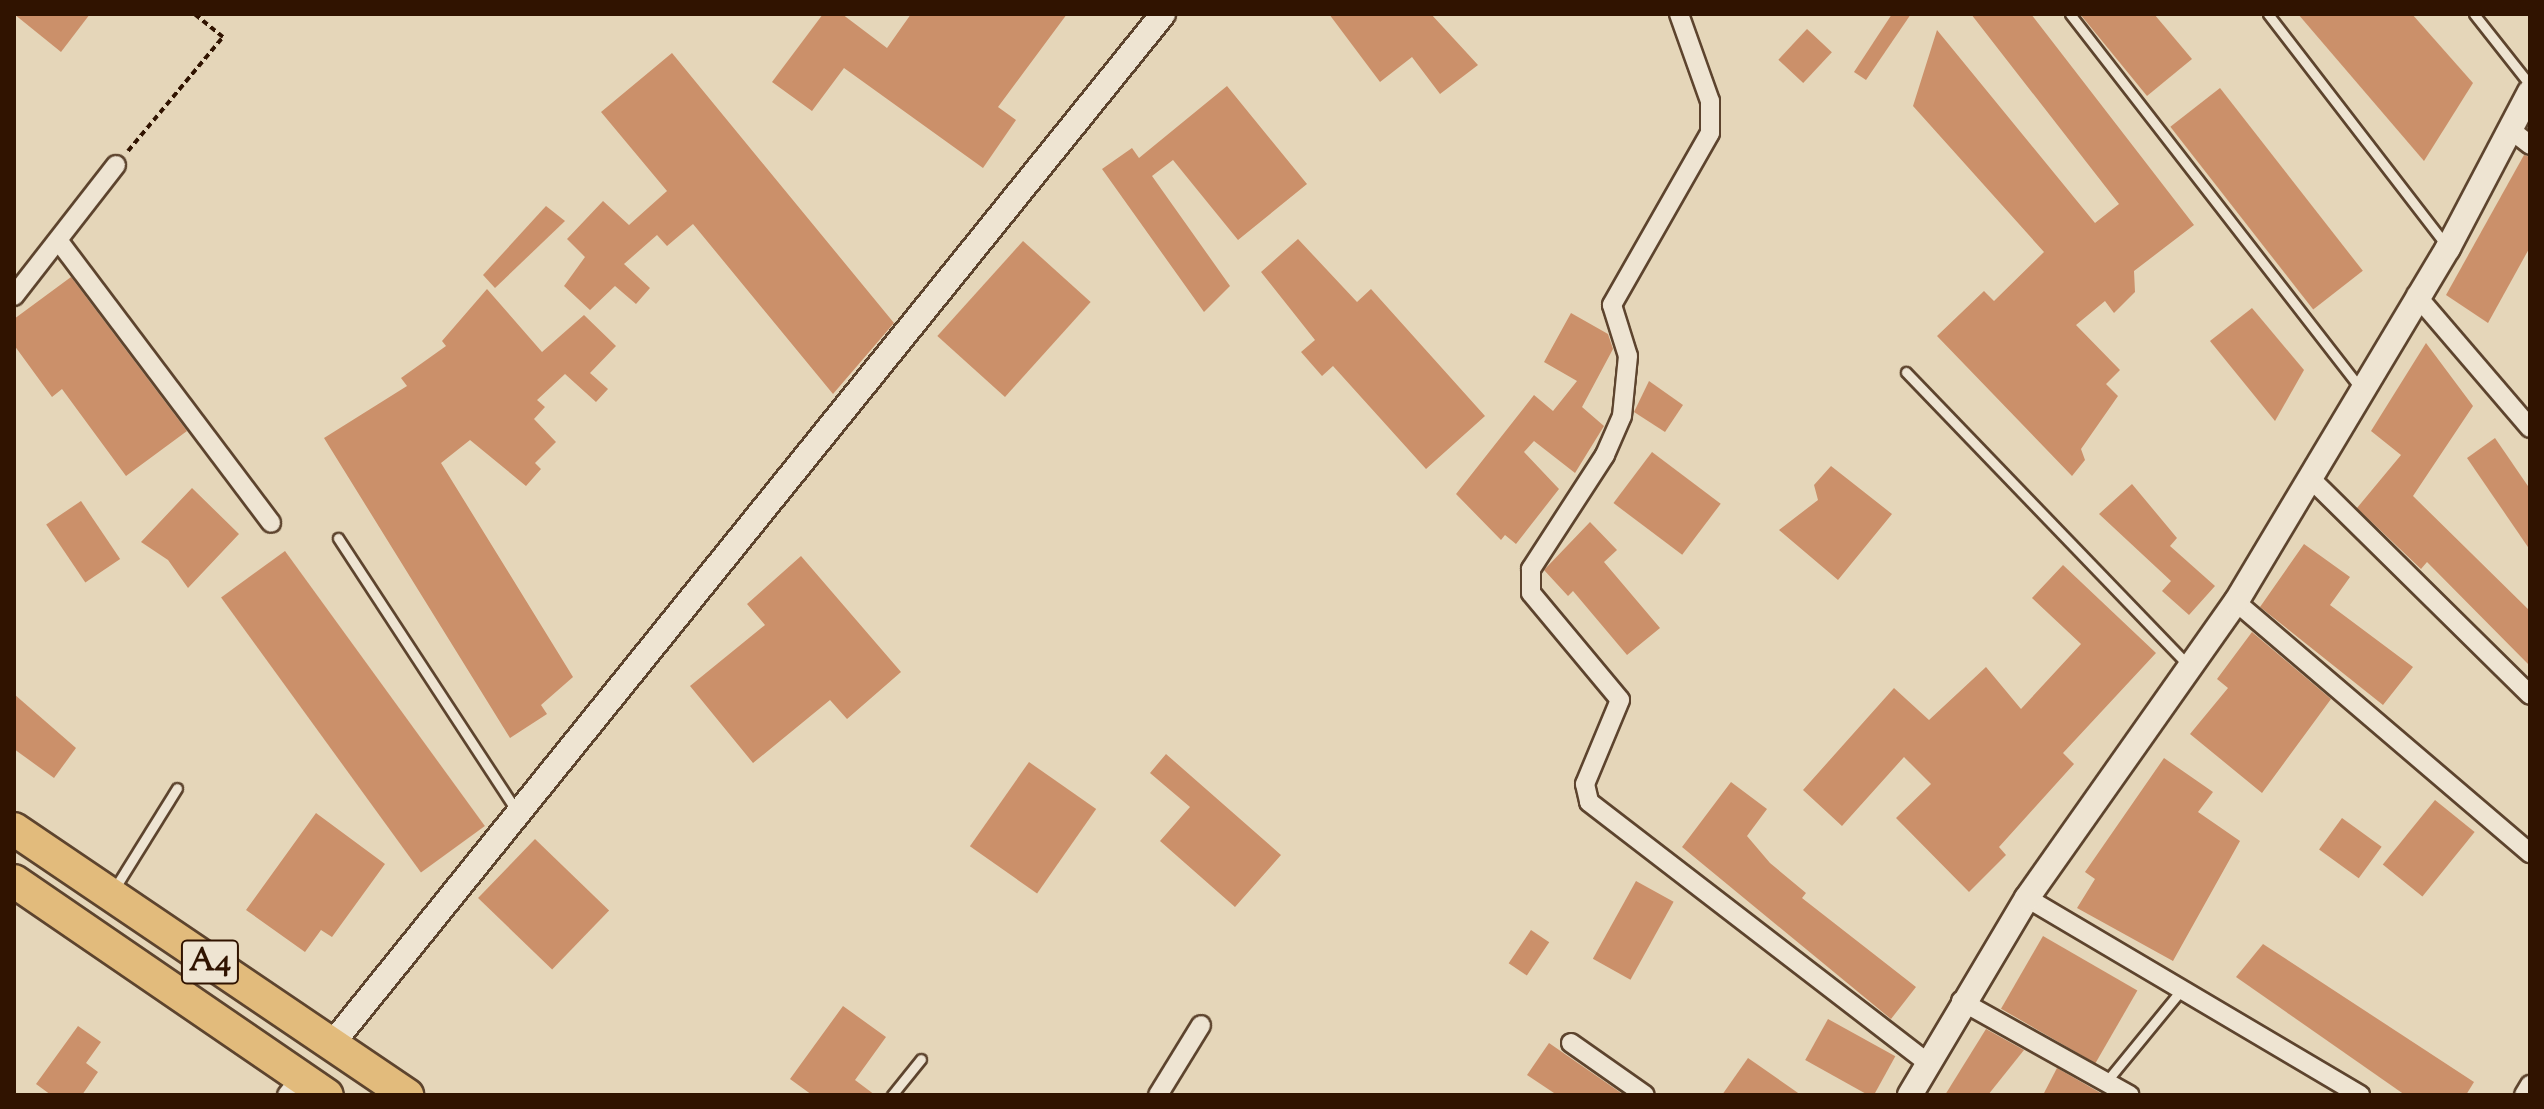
<!DOCTYPE html>
<html>
<head>
<meta charset="utf-8">
<style>
	body { margin:0 }
	#map { position:relative; width:2544px; height:1109px; overflow:hidden; background:#e5d6b9; font-family:"Sorts Mill Goudy",serif }
	div>[style] { position:absolute }
	[style*='--x'] { left:calc(var(--x)*1px); top:calc(var(--y)*1px); width:calc(var(--w)*1px); rotate:calc(var(--a)*1deg) }
	.building>* { inset:0; background:#cb906a; transform-origin:0 0 }
	.path>* { height:4px; margin-top:-2px; transform-origin:0; background:repeating-linear-gradient(90deg,#301300 0 6px,transparent 0 10px) }
	.roads { filter:drop-shadow(2px 0 #5d442e) drop-shadow(-2px 0 #5d442e) drop-shadow(0 2px #5d442e) drop-shadow(0 -2px #5d442e) }
	.service>* { height:9px; margin:-4.5px; padding:0 4.5px; transform-origin:4.5px; border-radius:4.5px; background:#eee4d2 }
	.minor>* { height:18px; margin:-9px; padding:0 9px; transform-origin:9px; border-radius:9px; background:#eee4d2 }
	.tertiary>* { height:24px; margin:-12px; padding:0 12px; transform-origin:12px; border-radius:12px; background:#eee4d2 }
	.trunk>* { height:32px; margin:-16px; padding:0 16px; transform-origin:16px; border-radius:16px; background:#e2bb7c }
	span { translate:-50% -50%; white-space:nowrap; text-align:center; line-height:1.15; -webkit-text-stroke:8px #eee4d2; paint-order:stroke }
	.shield-label span { padding:2px 6px; background:#eee4d2; border:2px solid; border-radius:6px; -webkit-text-stroke-width:0 }
	.shield-label { font-size:32px; color:#301300; font-weight:700 }
	.frame { position:absolute; inset:0; border:16px solid #301300; pointer-events:none }
</style>
</head>
<body>
<div id="map">
	<div class="building">
		<i style="clip-path:polygon(14px 14px,90px 14px,61px 52px)"></i>
		<i style="clip-path:polygon(823px 14px,842px 14px,887px 48px,911px 14px,1067px 14px,998px 107px,1016px 120px,983px 168px,844px 68px,812px 111px,772px 82px)"></i>
		<i style="clip-path:polygon(1329px 14px,1431px 14px,1478px 65px,1440px 94px,1412px 57px,1380px 82px)"></i>
		<i style="clip-path:polygon(1892px 14px,1911px 14px,1866px 80px,1854px 72px)"></i>
		<i style="clip-path:polygon(1971px 14px,2031px 14px,2194px 225px,2134px 271px,2135px 292px,2114px 313px,2105px 301px,2076px 325px,2120px 370px,2106px 384px,2118px 396px,2081px 449px,2085px 460px,2072px 476px,1937px 336px,1984px 291px,1994px 301px,2044px 252px,1913px 106px,1937px 30px,2095px 223px,2119px 204px)"></i>
		<i style="clip-path:polygon(2080px 14px,2154px 14px,2192px 59px,2147px 96px)"></i>
		<i style="clip-path:polygon(2298px 14px,2412px 14px,2473px 83px,2424px 161px)"></i>
		<i style="left:1807px;top:29px;width:34px;height:42px;rotate:43deg"></i>
		<i style="clip-path:polygon(672px 53px,894px 323px,833px 394px,693px 224px,667px 246px,657px 235px,624px 264px,650px 288px,636px 304px,615px 286px,590px 310px,564px 286px,585px 257px,567px 239px,603px 201px,629px 225px,667px 191px,601px 112px)"></i>
		<i style="clip-path:polygon(1227px 86px,1307px 184px,1238px 240px,1173px 160px,1152px 176px,1230px 286px,1204px 312px,1102px 169px,1132px 148px,1139px 158px)"></i>
		<i style="left:2220px;top:88px;width:232px;height:63px;rotate:52deg"></i>
		<i style="clip-path:polygon(2524px 155px,2530px 157px,2530px 247px,2488px 323px,2446px 295px)"></i>
		<i style="clip-path:polygon(546px 206px,565px 221px,495px 288px,483px 275px)"></i>
		<i style="clip-path:polygon(1298px 239px,1357px 302px,1371px 289px,1485px 416px,1426px 469px,1333px 366px,1322px 376px,1301px 352px,1315px 340px,1261px 272px)"></i>
		<i style="left:1023px;top:241px;width:91px;height:128px;rotate:42deg"></i>
		<i style="clip-path:polygon(71px 277px,187px 431px,126px 476px,62px 389px,52px 397px,14px 345px,14px 319px)"></i>
		<i style="clip-path:polygon(487px 289px,542px 352px,584px 315px,616px 346px,590px 373px,608px 389px,596px 402px,565px 374px,537px 400px,545px 407px,534px 419px,556px 442px,535px 463px,541px 469px,526px 486px,470px 440px,441px 463px,573px 677px,541px 705px,547px 714px,510px 738px,324px 438px,407px 386px,401px 378px,446px 346px,442px 341px)"></i>
		<i style="clip-path:polygon(2252px 308px,2304px 370px,2275px 421px,2210px 341px)"></i>
		<i style="clip-path:polygon(1571px 313px,1608px 334px,1613px 349px,1582px 407px,1604px 426px,1575px 473px,1534px 441px,1524px 452px,1559px 489px,1516px 544px,1505px 535px,1501px 540px,1456px 494px,1534px 395px,1553px 411px,1577px 381px,1544px 362px)"></i>
		<i style="clip-path:polygon(2426px 343px,2473px 406px,2413px 496px,2530px 611px,2530px 666px,2427px 562px,2421px 569px,2357px 508px,2401px 455px,2371px 431px)"></i>
		<i style="clip-path:polygon(1649px 381px,1683px 405px,1665px 432px,1634px 412px)"></i>
		<i style="clip-path:polygon(2495px 438px,2530px 489px,2530px 550px,2467px 458px)"></i>
		<i style="left:1652px;top:452px;width:86px;height:64px;rotate:37deg"></i>
		<i style="clip-path:polygon(1831px 466px,1892px 514px,1838px 580px,1779px 530px,1818px 500px,1814px 485px)"></i>
		<i style="clip-path:polygon(2132px 484px,2177px 538px,2170px 546px,2215px 586px,2189px 615px,2162px 591px,2171px 581px,2099px 514px)"></i>
		<i style="clip-path:polygon(192px 488px,239px 534px,188px 588px,168px 560px,141px 542px)"></i>
		<i style="left:81px;top:501px;width:70px;height:42px;rotate:56deg"></i>
		<i style="clip-path:polygon(1590px 522px,1617px 550px,1604px 562px,1660px 628px,1627px 655px,1573px 591px,1568px 596px,1544px 570px)"></i>
		<i style="clip-path:polygon(2304px 544px,2350px 577px,2330px 605px,2413px 667px,2383px 705px,2260px 607px)"></i>
		<i style="left:285px;top:551px;width:340px;height:79px;rotate:54deg"></i>
		<i style="clip-path:polygon(801px 556px,901px 672px,847px 719px,830px 700px,753px 763px,690px 686px,765px 625px,747px 604px)"></i>
		<i style="clip-path:polygon(2063px 565px,2156px 653px,2063px 753px,2074px 764px,1999px 847px,2006px 855px,1969px 892px,1896px 818px,1931px 784px,1904px 757px,1842px 826px,1803px 790px,1894px 688px,1929px 720px,1986px 667px,2021px 709px,2081px 644px,2032px 598px)"></i>
		<i style="clip-path:polygon(2252px 632px,2331px 699px,2262px 793px,2190px 734px,2228px 688px,2217px 679px)"></i>
		<i style="clip-path:polygon(14px 694px,76px 748px,54px 778px,14px 749px)"></i>
		<i style="clip-path:polygon(1166px 754px,1281px 855px,1235px 907px,1160px 841px,1190px 807px,1150px 773px)"></i>
		<i style="clip-path:polygon(2164px 758px,2213px 792px,2198px 812px,2240px 841px,2173px 961px,2077px 908px,2095px 879px,2085px 872px)"></i>
		<i style="left:1029px;top:762px;width:82px;height:103px;rotate:35deg"></i>
		<i style="clip-path:polygon(1731px 782px,1767px 809px,1747px 836px,1770px 863px,1806px 893px,1802px 898px,1916px 987px,1891px 1019px,1682px 847px)"></i>
		<i style="left:2435px;top:800px;width:51px;height:83px;rotate:39deg"></i>
		<i style="clip-path:polygon(316px 813px,385px 864px,332px 937px,321px 930px,305px 952px,246px 910px)"></i>
		<i style="left:2342px;top:818px;width:49px;height:39px;rotate:36deg"></i>
		<i style="left:535px;top:839px;width:103px;height:82px;rotate:44deg"></i>
		<i style="left:1636px;top:881px;width:43px;height:89px;rotate:29deg"></i>
		<i style="left:1531px;top:930px;width:22px;height:40px;rotate:34deg"></i>
		<i style="left:2043px;top:936px;width:109px;height:84px;rotate:30deg"></i>
		<i style="clip-path:polygon(2263px 944px,2474px 1082px,2466px 1095px,2405px 1095px,2236px 977px)"></i>
		<i style="clip-path:polygon(843px 1006px,886px 1037px,855px 1080px,875px 1095px,812px 1095px,790px 1079px)"></i>
		<i style="left:1828px;top:1019px;width:77px;height:47px;rotate:29deg"></i>
		<i style="clip-path:polygon(78px 1026px,101px 1042px,86px 1063px,98px 1072px,82px 1095px,51px 1095px,36px 1084px)"></i>
		<i style="clip-path:polygon(1986px 1029px,2024px 1050px,1988px 1095px,1945px 1095px)"></i>
		<i style="clip-path:polygon(1549px 1043px,1611px 1086px,1624px 1095px,1557px 1095px,1527px 1075px)"></i>
		<i style="clip-path:polygon(1748px 1058px,1801px 1095px,1722px 1095px)"></i>
		<i style="clip-path:polygon(2057px 1068px,2104px 1095px,2043px 1095px)"></i>
	</div>
	<div class="path">
		<i style="--x:128;--y:151;--w:148;--a:-50.2"></i>
		<i style="--x:223;--y:37;--w:36;--a:-141"></i>
	</div>
	<div class="roads">
		<div class="service">
			<i style="--x:2070;--y:14;--w:475;--a:52.2"></i>
			<i style="--x:2268;--y:14;--w:292;--a:52.4"></i>
			<i style="--x:2474;--y:14;--w:90;--a:51.7"></i>
			<i style="--x:1906;--y:372;--w:409;--a:46.1"></i>
			<i style="--x:338;--y:538;--w:325;--a:56.8"></i>
			<i style="--x:113;--y:891;--w:121;--a:-58.1"></i>
			<i style="--x:2106;--y:1082;--w:120;--a:-50.7"></i>
			<i style="--x:892;--y:1095;--w:46;--a:-51.1"></i>
		</div>
		<div class="minor">
			<i style="--x:1679;--y:14;--w:92;--a:70.4"></i>
			<i style="--x:1710;--y:101;--w:32;--a:90"></i>
			<i style="--x:1710;--y:133;--w:198;--a:119.7"></i>
			<i style="--x:1612;--y:305;--w:53;--a:72.6"></i>
			<i style="--x:1628;--y:356;--w:60;--a:95.7"></i>
			<i style="--x:1622;--y:416;--w:43;--a:113.6"></i>
			<i style="--x:1605;--y:455;--w:136;--a:123"></i>
			<i style="--x:1531;--y:569;--w:24;--a:90"></i>
			<i style="--x:1531;--y:593;--w:139;--a:50.2"></i>
			<i style="--x:1620;--y:700;--w:91;--a:112.6"></i>
			<i style="--x:1585;--y:784;--w:18;--a:77"></i>
			<i style="--x:1589;--y:802;--w:428;--a:37.6"></i>
			<i style="--x:2511;--y:130;--w:24;--a:38"></i>
			<i style="--x:61;--y:244;--w:349;--a:53"></i>
			<i style="--x:2416;--y:295;--w:175;--a:49.4"></i>
			<i style="--x:14;--y:296;--w:166;--a:-52.1"></i>
			<i style="--x:2309;--y:477;--w:310;--a:44.6"></i>
			<i style="--x:2236;--y:602;--w:387;--a:40.5"></i>
			<i style="--x:2027;--y:898;--w:387;--a:30.6"></i>
			<i style="--x:1961;--y:1001;--w:193;--a:29.2"></i>
			<i style="--x:1571;--y:1043;--w:90;--a:35.1"></i>
			<i style="--x:287;--y:1095;--w:22;--a:-51"></i>
			<i style="--x:1158;--y:1095;--w:82;--a:-58.4"></i>
			<i style="--x:2524;--y:1095;--w:12;--a:-59"></i>
		</div>
		<div class="tertiary">
			<i style="--x:332;--y:1044;--w:1323;--a:-51.1"></i>
			<i style="--x:1910;--y:1095;--w:229;--a:-59.3"></i>
			<i style="--x:2027;--y:898;--w:362;--a:-54.8"></i>
			<i style="--x:2236;--y:602;--w:413;--a:-59.1"></i>
			<i style="--x:2448;--y:248;--w:176;--a:-62.3"></i>
		</div>
		<div class="trunk">
			<i style="--x:14;--y:829;--w:475;--a:34.1"></i>
			<i style="--x:14;--y:881;--w:379;--a:34.4"></i>
		</div>
	</div>
	<div class="shield-label">
		<span style="left:210px;top:962px">A4</span>
	</div>
	<div class="frame"></div>
</div>
</body>
</html>
